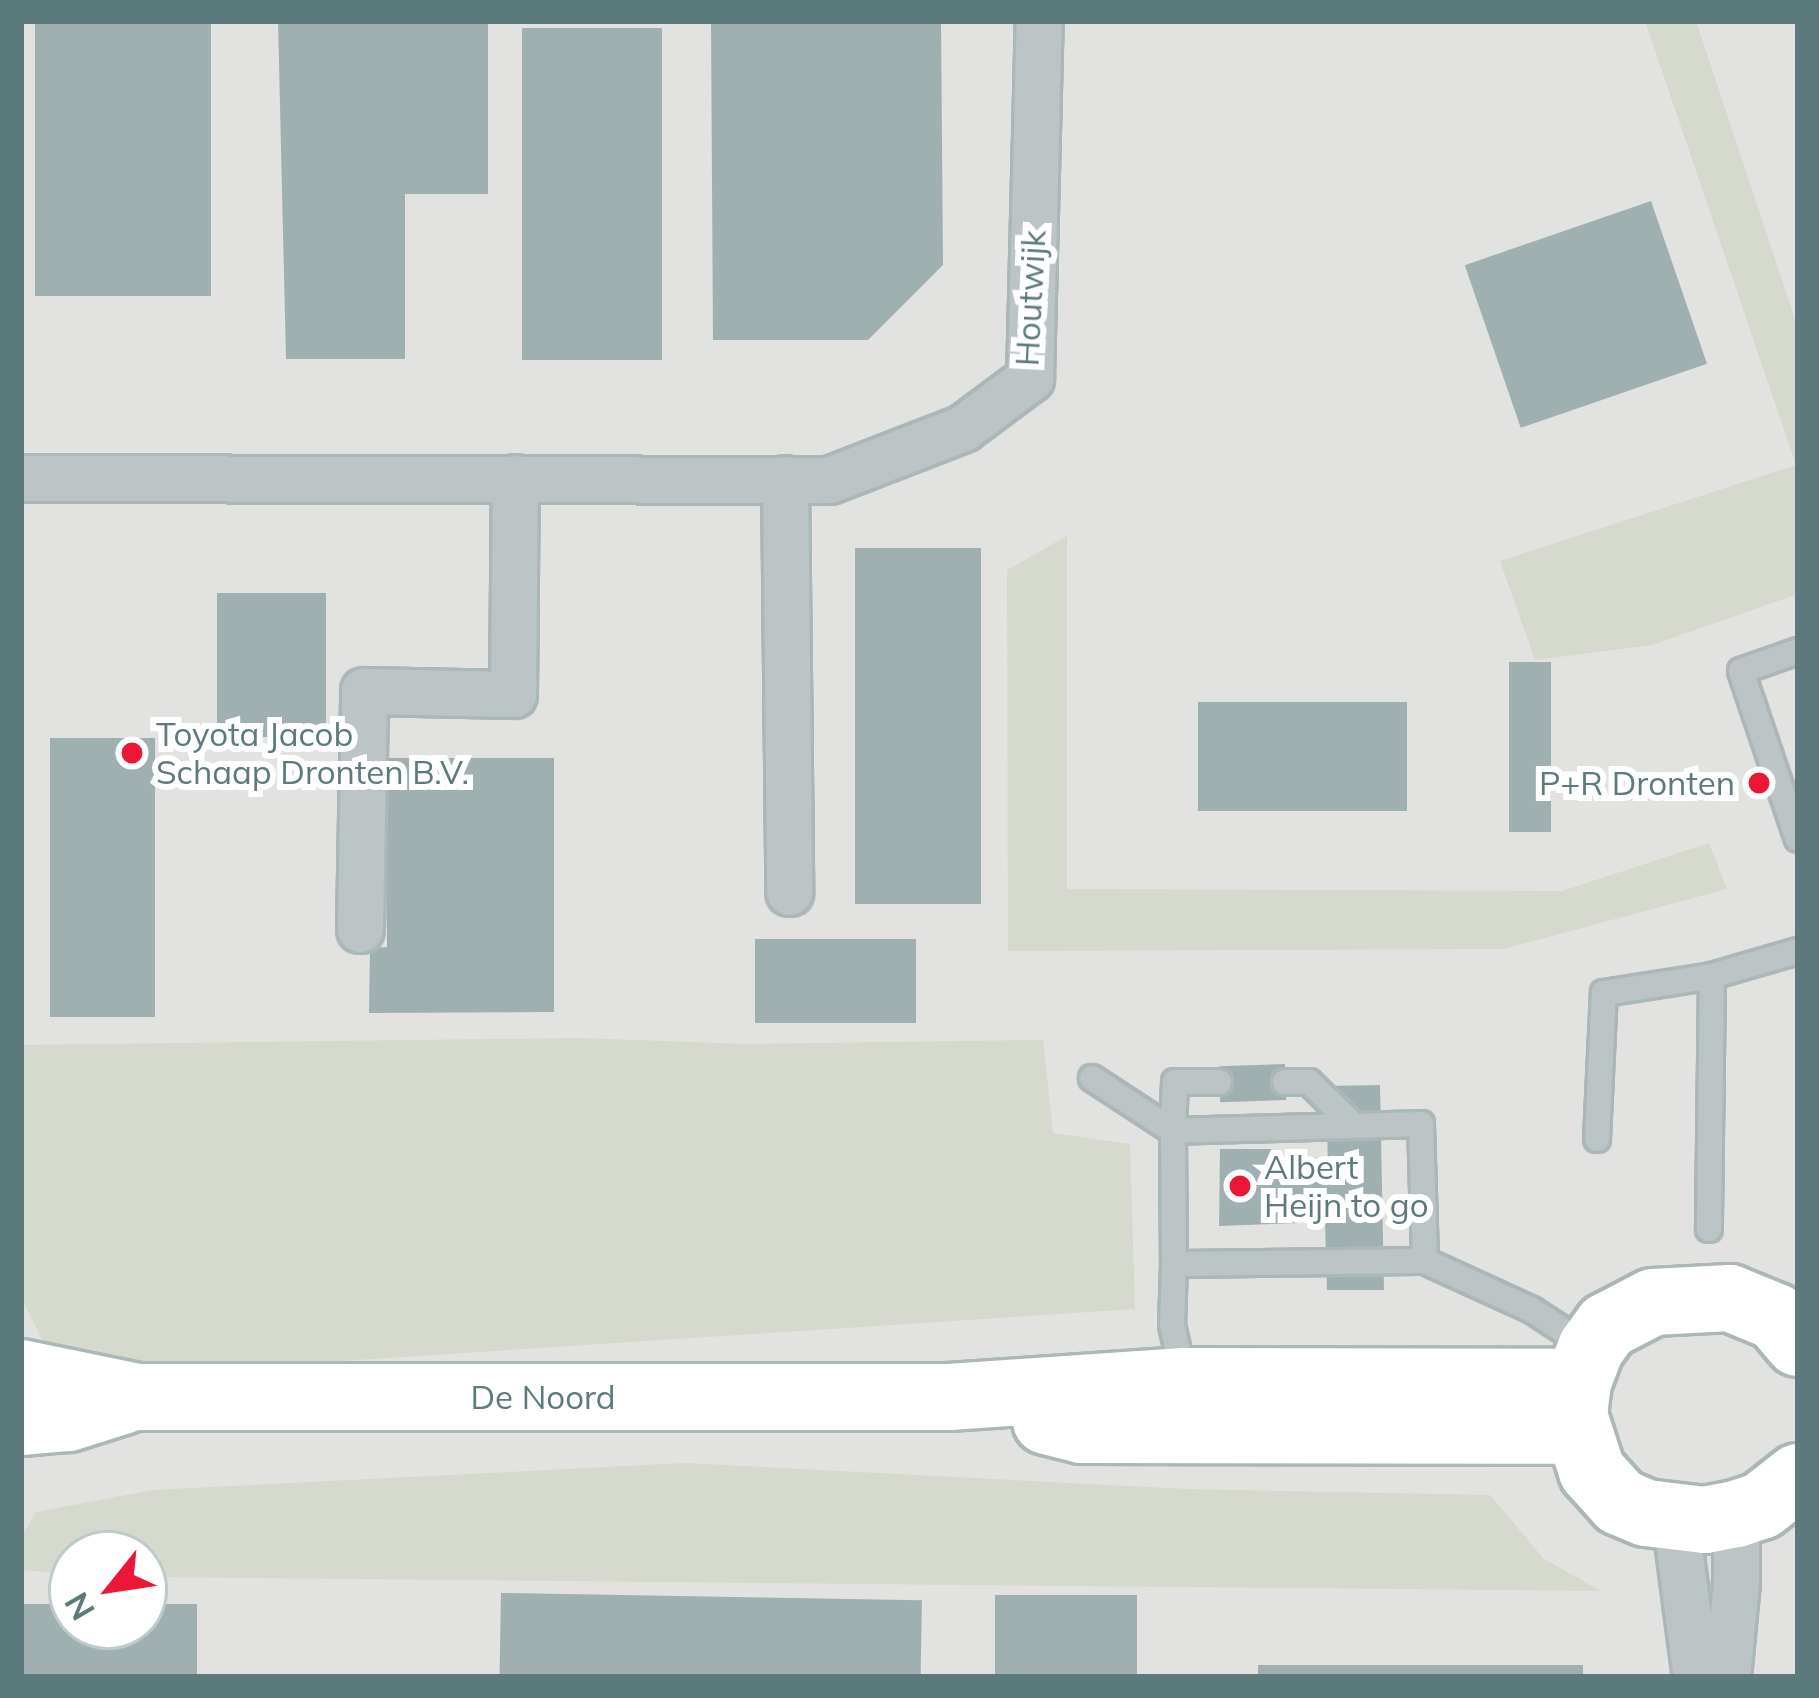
<!DOCTYPE html>
<html>
<head>
<meta charset="utf-8">
<style>
	body { margin:0 }
	#map { position:relative; width:1819px; height:1698px; overflow:hidden; background:#f4f2ef; font-family:Mulish,sans-serif }
	div>[style] { position:absolute }
	[style*='--x'] { left:calc(var(--x)*1px); top:calc(var(--y)*1px); width:calc(var(--w)*1px); rotate:calc(var(--a)*1deg) }
	.built>* { inset:0; background:#e2e2e1 }
	.green>* { inset:0; background:#d6d9ce }
	.building>* { inset:0; background:#a0b0b0; transform-origin:0 0 }
	.roads { filter:drop-shadow(3px 0 #acb7b8) drop-shadow(-3px 0 #acb7b8) drop-shadow(0 3px #acb7b8) drop-shadow(0 -3px #acb7b8) }
	.service>* { height:24px; margin:-12px; padding:0 12px; transform-origin:12px; border-radius:12px; background:#bcc4c5 }
	.minor>* { height:45px; margin:-22.5px; padding:0 22.5px; transform-origin:22.5px; border-radius:22.5px; background:#bcc4c5 }
	.secondary>* { height:66px; margin:-33px; padding:0 33px; transform-origin:33px; border-radius:33px; background:#fff }
	.dots>* { width:33px; height:33px; translate:-50% -50%; box-sizing:border-box; border:6px solid #fff; border-radius:50% }
	span { translate:-50% -50%; white-space:nowrap; text-align:center; line-height:1.15; -webkit-text-stroke:12px #fff; paint-order:stroke }
	.street-label { font-size:33px; color:#5d7a7d }
	.poi-label { font-size:33px; color:#5d7a7d }
	.left { translate:0 -50%; text-align:left }
	.right { translate:-100% -50%; text-align:right }
	.frame { position:absolute; inset:0; border:24px solid #5d7a7d; pointer-events:none }
	.north { position:absolute; left:48px; top:1530px; width:120px; height:120px; box-sizing:border-box; background:#fff; border:3px solid #becacb; border-radius:50%; rotate:240deg; font-size:33px; font-weight:700; line-height:48px; text-align:center; color:#5d7a7d }
	.north::after { content:''; display:block; margin:auto; width:42px; height:54px; background:#ec1737; clip-path:polygon(50% 0,100% 100%,50% 72%,0 100%) }
</style>
</head>
<body>
<div id="map">
	<div class="built">
		<i style="clip-path:polygon(evenodd,21px 21px,1798px 21px,1798px 1677px,21px 1677px,21px 21px,72px 1554px,144px 1554px,144px 1626px,72px 1626px,72px 1554px)"></i>
	</div>
	<div class="green">
		<i style="clip-path:polygon(1645px 21px,1696px 21px,1798px 328px,1798px 594px,1652px 645px,1535px 660px,1500px 561px,1796px 465px)"></i>
		<i style="clip-path:polygon(1067px 536px,1067px 889px,1562px 891px,1709px 843px,1727px 889px,1503px 949px,1008px 951px,1007px 570px)"></i>
		<i style="clip-path:polygon(578px 1038px,747px 1044px,1043px 1040px,1053px 1133px,1130px 1144px,1135px 1309px,173px 1372px,50px 1355px,21px 1297px,21px 1045px)"></i>
		<i style="clip-path:polygon(685px 1463px,1186px 1489px,1490px 1495px,1544px 1559px,1601px 1591px,144px 1577px,144px 1554px,72px 1554px,72px 1574px,21px 1570px,21px 1538px,36px 1512px,153px 1490px)"></i>
	</div>
	<div class="building">
		<i style="left:35px;top:21px;width:176px;height:275px"></i>
		<i style="clip-path:polygon(278px 21px,488px 21px,488px 194px,405px 194px,405px 359px,286px 359px)"></i>
		<i style="clip-path:polygon(711px 21px,941px 21px,943px 265px,868px 340px,713px 340px)"></i>
		<i style="left:662px;top:28px;width:332px;height:140px;rotate:90deg"></i>
		<i style="left:1651px;top:201px;width:172px;height:197px;rotate:71deg"></i>
		<i style="left:855px;top:548px;width:126px;height:356px"></i>
		<i style="left:326px;top:593px;width:144px;height:109px;rotate:90deg"></i>
		<i style="left:1509px;top:662px;width:42px;height:170px"></i>
		<i style="left:1198px;top:702px;width:209px;height:109px"></i>
		<i style="left:50px;top:738px;width:105px;height:279px"></i>
		<i style="clip-path:polygon(386px 758px,554px 758px,554px 1012px,369px 1013px,370px 948px,387px 947px)"></i>
		<i style="left:755px;top:939px;width:161px;height:84px"></i>
		<i style="left:1285px;top:1064px;width:36px;height:66px;rotate:88deg"></i>
		<i style="clip-path:polygon(1380px 1085px,1384px 1290px,1327px 1290px,1325px 1222px,1219px 1226px,1220px 1149px,1271px 1149px,1271px 1167px,1328px 1166px,1326px 1086px)"></i>
		<i style="left:501px;top:1593px;width:421px;height:84px;rotate:1deg"></i>
		<i style="left:995px;top:1595px;width:142px;height:82px"></i>
		<i style="clip-path:polygon(21px 1604px,72px 1604px,72px 1626px,144px 1626px,144px 1604px,197px 1604px,197px 1677px,21px 1677px)"></i>
		<i style="left:1258px;top:1665px;width:325px;height:12px"></i>
	</div>
	<div class="roads">
		<div class="service">
			<i style="--x:1798;--y:651;--w:60;--a:160.7"></i>
			<i style="--x:1741;--y:671;--w:177;--a:71.3"></i>
			<i style="--x:1712;--y:976;--w:90;--a:-16.2"></i>
			<i style="--x:1092;--y:1078;--w:97;--a:33.2"></i>
			<i style="--x:1173;--y:1131;--w:133;--a:89.6"></i>
			<i style="--x:1219;--y:1082;--w:44;--a:180"></i>
			<i style="--x:1175;--y:1082;--w:49;--a:92.3"></i>
			<i style="--x:1173;--y:1131;--w:248;--a:-1.6"></i>
			<i style="--x:1421;--y:1124;--w:137;--a:88.3"></i>
			<i style="--x:1285;--y:1082;--w:24;--a:0"></i>
			<i style="--x:1309;--y:1082;--w:63;--a:44.4"></i>
			<i style="--x:1597;--y:1139;--w:146;--a:-87.3"></i>
			<i style="--x:1604;--y:993;--w:109;--a:-8.9"></i>
			<i style="--x:1712;--y:976;--w:253;--a:90.7"></i>
			<i style="--x:1184;--y:1379;--w:55;--a:-102.5"></i>
			<i style="--x:1172;--y:1325;--w:61;--a:-88.1"></i>
			<i style="--x:1174;--y:1264;--w:251;--a:-0.7"></i>
			<i style="--x:1425;--y:1261;--w:118;--a:24.6"></i>
			<i style="--x:1532;--y:1310;--w:69;--a:33.2"></i>
		</div>
		<div class="minor">
			<i style="--x:21;--y:478;--w:808;--a:0.14"></i>
			<i style="--x:829;--y:480;--w:144;--a:-21.2"></i>
			<i style="--x:963;--y:428;--w:84;--a:-36.7"></i>
			<i style="--x:1030;--y:378;--w:357;--a:-88.6"></i>
			<i style="--x:785;--y:479;--w:413;--a:89.4"></i>
			<i style="--x:360;--y:929;--w:238;--a:-89"></i>
			<i style="--x:364;--y:691;--w:149;--a:1.2"></i>
			<i style="--x:513;--y:694;--w:216;--a:-89.5"></i>
			<i style="--x:1675;--y:1518;--w:160;--a:82.5"></i>
			<i style="--x:1727;--y:1677;--w:95;--a:-84.6"></i>
			<i style="--x:1736;--y:1582;--w:68;--a:-90"></i>
		</div>
		<div class="secondary">
			<i style="--x:1798;--y:1343;--w:34;--a:-130"></i>
			<i style="--x:1776;--y:1317;--w:50;--a:-157.6"></i>
			<i style="--x:1730;--y:1298;--w:77;--a:177"></i>
			<i style="--x:1653;--y:1302;--w:52;--a:152.4"></i>
			<i style="--x:1607;--y:1326;--w:27;--a:126"></i>
			<i style="--x:1591;--y:1348;--w:36;--a:111"></i>
			<i style="--x:1578;--y:1382;--w:33;--a:97"></i>
			<i style="--x:1574;--y:1415;--w:59;--a:72.2"></i>
			<i style="--x:1592;--y:1471;--w:42;--a:47.9"></i>
			<i style="--x:1620;--y:1502;--w:28;--a:23"></i>
			<i style="--x:1646;--y:1513;--w:59;--a:6.8"></i>
			<i style="--x:1705;--y:1520;--w:32;--a:-11"></i>
			<i style="--x:1736;--y:1514;--w:26;--a:-18"></i>
			<i style="--x:1761;--y:1506;--w:47;--a:-38.1"></i>
			<i style="--x:21;--y:1373;--w:118;--a:11.7"></i>
			<i style="--x:137;--y:1397;--w:812;--a:0"></i>
			<i style="--x:949;--y:1397;--w:236;--a:-3.9"></i>
			<i style="--x:1184;--y:1381;--w:394;--a:0.1"></i>
			<i style="--x:1046;--y:1421;--w:37;--a:14"></i>
			<i style="--x:1082;--y:1430;--w:495;--a:0.1"></i>
			<i style="--x:21;--y:1422;--w:47;--a:-4.9"></i>
			<i style="--x:68;--y:1418;--w:57;--a:-17.5"></i>
		</div>
	</div>
	<div class="dots">
		<i style="left:132px;top:753px;background:#ec1737"></i>
		<i style="left:1759px;top:783px;background:#ec1737"></i>
		<i style="left:1240px;top:1186px;background:#ec1737"></i>
	</div>
	<div class="street-label">
		<span style="left:1030px;top:298px;rotate:-87deg">Houtwijk</span>
		<span style="left:543px;top:1397px">De Noord</span>
	</div>
	<div class="poi-label">
		<span class="left" style="left:156px;top:753px">Toyota Jacob<br>Schaap Dronten B.V.</span>
		<span class="right" style="left:1735px;top:783px">P+R Dronten</span>
		<span class="left" style="left:1264px;top:1186px">Albert<br>Heijn to go</span>
	</div>
	<div class="frame"></div>
	<div class="north">N</div>
</div>
</body>
</html>
